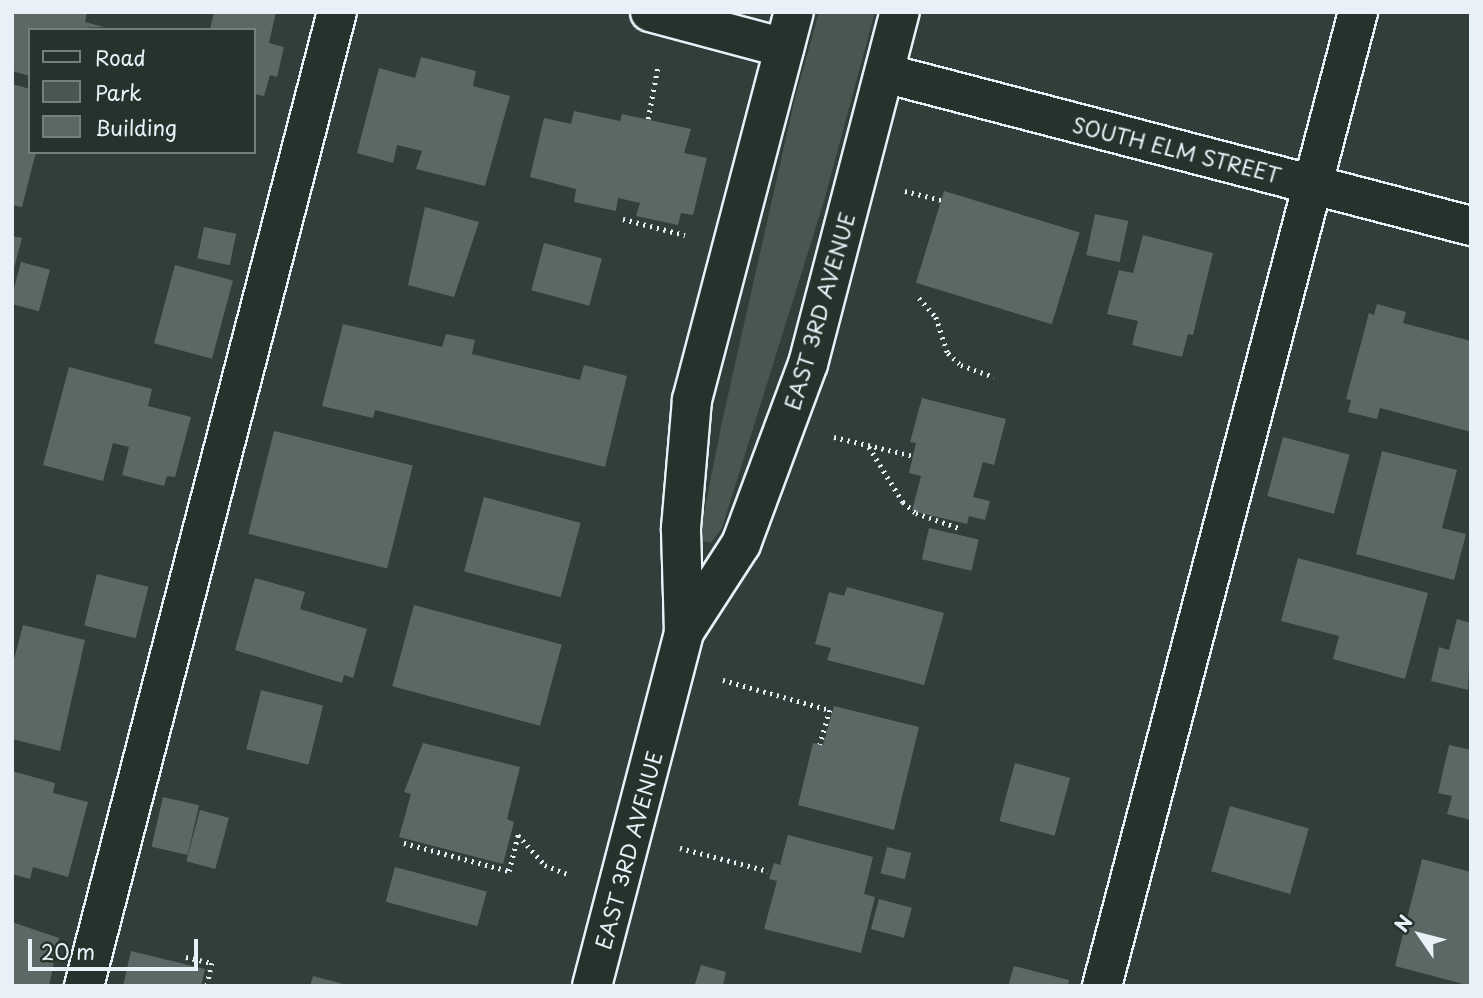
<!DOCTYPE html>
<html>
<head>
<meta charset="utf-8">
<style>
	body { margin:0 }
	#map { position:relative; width:1483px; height:998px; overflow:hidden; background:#323e39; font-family:"Playpen Sans",sans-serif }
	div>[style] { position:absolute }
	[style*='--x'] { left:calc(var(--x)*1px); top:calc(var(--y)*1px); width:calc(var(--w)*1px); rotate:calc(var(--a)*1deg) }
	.green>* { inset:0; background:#495651 }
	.building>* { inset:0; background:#5c6865; transform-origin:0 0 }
	.path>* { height:4.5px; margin-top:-2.25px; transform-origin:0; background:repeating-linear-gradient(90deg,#e8f1f8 0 2px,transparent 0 7px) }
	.roads { filter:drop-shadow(2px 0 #e8f1f8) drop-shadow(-2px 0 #e8f1f8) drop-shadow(0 2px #e8f1f8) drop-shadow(0 -2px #e8f1f8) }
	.minor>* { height:38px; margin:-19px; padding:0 19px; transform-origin:19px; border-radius:19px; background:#26332d }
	span { translate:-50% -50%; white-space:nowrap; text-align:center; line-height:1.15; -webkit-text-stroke:7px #26332d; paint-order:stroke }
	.street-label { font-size:21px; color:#e8f1f8 }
	.frame { position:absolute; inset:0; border:14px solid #e8f1f8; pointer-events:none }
	.legend { position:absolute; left:28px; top:28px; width:228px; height:126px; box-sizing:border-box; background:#26332d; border:2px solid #747f7e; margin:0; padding:9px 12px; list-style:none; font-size:21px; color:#e8f1f8 }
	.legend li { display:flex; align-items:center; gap:14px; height:35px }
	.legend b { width:35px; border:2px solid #747f7e }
	.north { position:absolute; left:1385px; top:900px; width:70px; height:70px; -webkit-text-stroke:5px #26332d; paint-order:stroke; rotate:305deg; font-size:19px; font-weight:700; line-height:28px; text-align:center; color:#e8f1f8 }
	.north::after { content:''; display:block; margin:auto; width:24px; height:32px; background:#e8f1f8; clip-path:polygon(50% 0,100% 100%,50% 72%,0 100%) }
	.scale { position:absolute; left:28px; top:939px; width:170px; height:32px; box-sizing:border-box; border:4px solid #e8f1f8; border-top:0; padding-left:9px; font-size:21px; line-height:24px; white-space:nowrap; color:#e8f1f8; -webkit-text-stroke:5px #26332d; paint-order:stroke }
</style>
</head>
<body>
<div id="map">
	<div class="green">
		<i style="clip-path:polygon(819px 12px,875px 12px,824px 201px,722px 528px,711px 543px,703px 541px,701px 528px,722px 422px,794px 102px)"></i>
	</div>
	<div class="building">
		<i style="clip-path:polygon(12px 12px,87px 12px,85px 22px,104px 27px,30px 30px,30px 76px,12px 71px)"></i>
		<i style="clip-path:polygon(214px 12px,276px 12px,269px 43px,284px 47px,277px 77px,270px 75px,264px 96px,254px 94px,254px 30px,210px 30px)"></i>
		<i style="clip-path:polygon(421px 57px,476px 71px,473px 86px,510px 96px,485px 186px,416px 169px,422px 151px,397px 145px,393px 163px,357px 153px,379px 68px,415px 78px)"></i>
		<i style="clip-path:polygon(12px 84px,30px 89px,30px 152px,36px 152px,22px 207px,12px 205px)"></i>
		<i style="clip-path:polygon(574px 111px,620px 121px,622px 114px,691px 129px,684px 153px,707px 158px,693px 215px,681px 213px,678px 225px,636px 216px,640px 203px,618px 198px,616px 211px,574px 202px,576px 189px,530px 177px,544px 118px,571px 124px)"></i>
		<i style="left:944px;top:191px;width:142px;height:96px;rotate:17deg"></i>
		<i style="clip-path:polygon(425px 207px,479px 222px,454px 297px,408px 285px)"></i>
		<i style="left:1095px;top:214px;width:34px;height:42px;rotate:12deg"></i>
		<i style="left:204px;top:227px;width:33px;height:32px;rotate:12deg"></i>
		<i style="clip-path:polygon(1143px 235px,1213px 253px,1193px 335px,1188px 334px,1182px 357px,1132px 345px,1138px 321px,1107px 314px,1119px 270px,1133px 273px)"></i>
		<i style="clip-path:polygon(12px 236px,22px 238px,13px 272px,12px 271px)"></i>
		<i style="left:544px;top:243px;width:60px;height:49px;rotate:15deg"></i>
		<i style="left:21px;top:262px;width:30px;height:43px;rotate:15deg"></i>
		<i style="left:175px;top:265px;width:60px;height:81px;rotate:15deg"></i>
		<i style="clip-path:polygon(1377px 304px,1406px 312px,1403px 323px,1471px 341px,1471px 432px,1380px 408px,1377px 419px,1348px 412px,1351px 400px,1346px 399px,1369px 313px,1374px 315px)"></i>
		<i style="clip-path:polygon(343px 324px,442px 347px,446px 334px,475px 340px,472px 354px,580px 380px,584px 365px,627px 376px,605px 467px,375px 410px,373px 418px,322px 406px)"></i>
		<i style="clip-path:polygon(69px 367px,152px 389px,148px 406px,191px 417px,175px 477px,167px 476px,164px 486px,122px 475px,129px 447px,113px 443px,103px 481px,43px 465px)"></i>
		<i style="clip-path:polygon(922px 398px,1006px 419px,994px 465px,983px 462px,973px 497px,990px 501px,985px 520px,969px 516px,967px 524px,912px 511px,921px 476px,909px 473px,916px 443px,910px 442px)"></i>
		<i style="left:274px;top:431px;width:143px;height:106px;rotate:14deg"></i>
		<i style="left:1283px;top:437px;width:69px;height:61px;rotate:15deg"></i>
		<i style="clip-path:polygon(1382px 451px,1457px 470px,1442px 528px,1466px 534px,1454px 580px,1356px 554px)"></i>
		<i style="left:484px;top:497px;width:100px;height:77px;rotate:15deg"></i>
		<i style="left:929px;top:528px;width:51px;height:32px;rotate:13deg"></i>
		<i style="clip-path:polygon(1298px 558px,1428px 593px,1405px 679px,1333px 659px,1339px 636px,1281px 621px)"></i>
		<i style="left:97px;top:574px;width:53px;height:53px;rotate:14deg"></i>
		<i style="clip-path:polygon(255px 578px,305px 592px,300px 609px,367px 629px,353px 678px,344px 675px,342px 683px,235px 650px)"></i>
		<i style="clip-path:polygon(847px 587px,944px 613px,924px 685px,827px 660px,831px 648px,815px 644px,829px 592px,844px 596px)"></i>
		<i style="left:414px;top:605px;width:153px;height:84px;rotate:15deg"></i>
		<i style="clip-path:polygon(1457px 619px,1471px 623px,1468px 690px,1431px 681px,1439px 647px,1449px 650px)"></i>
		<i style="clip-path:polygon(23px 625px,85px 640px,60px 751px,12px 739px,12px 667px)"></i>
		<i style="left:261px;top:690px;width:64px;height:61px;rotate:14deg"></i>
		<i style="clip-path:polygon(834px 706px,919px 727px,894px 830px,798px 805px,813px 743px,823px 745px)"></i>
		<i style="clip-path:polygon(423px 743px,520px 767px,507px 819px,514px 822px,503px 864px,399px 837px,411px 794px,404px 792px)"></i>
		<i style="clip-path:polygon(1449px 745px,1471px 750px,1471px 820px,1447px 814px,1452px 796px,1438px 793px)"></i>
		<i style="left:1015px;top:763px;width:57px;height:60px;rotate:15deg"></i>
		<i style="clip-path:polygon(12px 771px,55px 783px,53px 793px,88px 802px,68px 877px,33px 867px,30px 879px,12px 874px)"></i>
		<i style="left:163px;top:797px;width:37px;height:51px;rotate:13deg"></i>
		<i style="left:1230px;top:806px;width:82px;height:68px;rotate:16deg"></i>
		<i style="left:200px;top:810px;width:30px;height:53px;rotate:15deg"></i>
		<i style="clip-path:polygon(788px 835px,873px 857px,864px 894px,875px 897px,861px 953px,764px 929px,777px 881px,769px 879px,774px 863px,780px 865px)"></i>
		<i style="left:887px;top:847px;width:25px;height:27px;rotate:14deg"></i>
		<i style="clip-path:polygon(1422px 859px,1471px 872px,1471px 986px,1395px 966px)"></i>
		<i style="left:395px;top:867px;width:95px;height:36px;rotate:15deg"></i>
		<i style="left:879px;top:899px;width:34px;height:31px;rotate:15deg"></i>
		<i style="clip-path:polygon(12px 922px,59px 938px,49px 986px,12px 986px)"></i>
		<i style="clip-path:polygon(131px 951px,205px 969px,201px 986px,123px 986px)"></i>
		<i style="clip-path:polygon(701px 965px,726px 972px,723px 986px,695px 984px)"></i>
		<i style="clip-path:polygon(1014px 966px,1069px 980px,1068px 986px,1008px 986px)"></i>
		<i style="clip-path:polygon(313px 976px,347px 985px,347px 986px,310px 986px)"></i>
	</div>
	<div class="path">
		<i style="--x:648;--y:119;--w:55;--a:-79.5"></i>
		<i style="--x:905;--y:191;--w:38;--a:14"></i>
		<i style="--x:623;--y:219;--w:64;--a:14.5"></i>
		<i style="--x:919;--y:298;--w:25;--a:48"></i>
		<i style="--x:936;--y:317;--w:38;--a:72"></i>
		<i style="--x:948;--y:353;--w:18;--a:43"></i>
		<i style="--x:961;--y:365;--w:35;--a:20"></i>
		<i style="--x:834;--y:437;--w:81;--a:13.5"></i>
		<i style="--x:869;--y:447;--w:65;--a:58.3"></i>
		<i style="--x:903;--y:502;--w:17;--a:40"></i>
		<i style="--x:916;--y:513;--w:46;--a:19.2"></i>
		<i style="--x:723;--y:680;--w:111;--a:15.7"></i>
		<i style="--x:830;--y:710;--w:36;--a:106"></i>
		<i style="--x:404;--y:843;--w:109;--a:14.9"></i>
		<i style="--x:509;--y:871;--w:37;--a:-76"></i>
		<i style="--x:518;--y:835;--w:40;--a:48"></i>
		<i style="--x:545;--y:865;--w:27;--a:22"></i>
		<i style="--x:680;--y:848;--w:91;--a:14.6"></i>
		<i style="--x:186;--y:957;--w:27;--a:13"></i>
		<i style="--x:212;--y:963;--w:24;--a:102"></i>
	</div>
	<div class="roads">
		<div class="minor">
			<i style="--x:650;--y:12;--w:139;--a:15"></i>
			<i style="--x:884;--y:73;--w:607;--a:14.61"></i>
			<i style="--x:684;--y:632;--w:105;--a:-57.1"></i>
			<i style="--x:741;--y:544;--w:192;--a:-69.6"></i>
			<i style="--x:808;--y:364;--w:364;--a:-75.4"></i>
			<i style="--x:84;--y:986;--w:1006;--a:-75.44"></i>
			<i style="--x:592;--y:986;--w:366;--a:-75.4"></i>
			<i style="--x:684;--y:632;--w:104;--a:-91.7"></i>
			<i style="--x:681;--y:528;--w:128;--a:-85.1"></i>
			<i style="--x:692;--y:400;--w:401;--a:-75.3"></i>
			<i style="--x:1102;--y:986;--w:1007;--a:-75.27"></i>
		</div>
	</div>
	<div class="street-label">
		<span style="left:1177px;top:149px;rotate:14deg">SOUTH ELM STREET</span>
		<span style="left:819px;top:311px;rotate:-74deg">EAST 3RD AVENUE</span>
		<span style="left:628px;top:850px;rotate:-75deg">EAST 3RD AVENUE</span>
	</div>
	<div class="frame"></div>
	<ul class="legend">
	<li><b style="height:9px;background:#26332d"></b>Road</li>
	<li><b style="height:19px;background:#495651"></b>Park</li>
	<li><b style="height:19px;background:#5c6865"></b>Building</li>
	</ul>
	<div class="north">N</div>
	<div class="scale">20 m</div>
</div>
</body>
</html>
